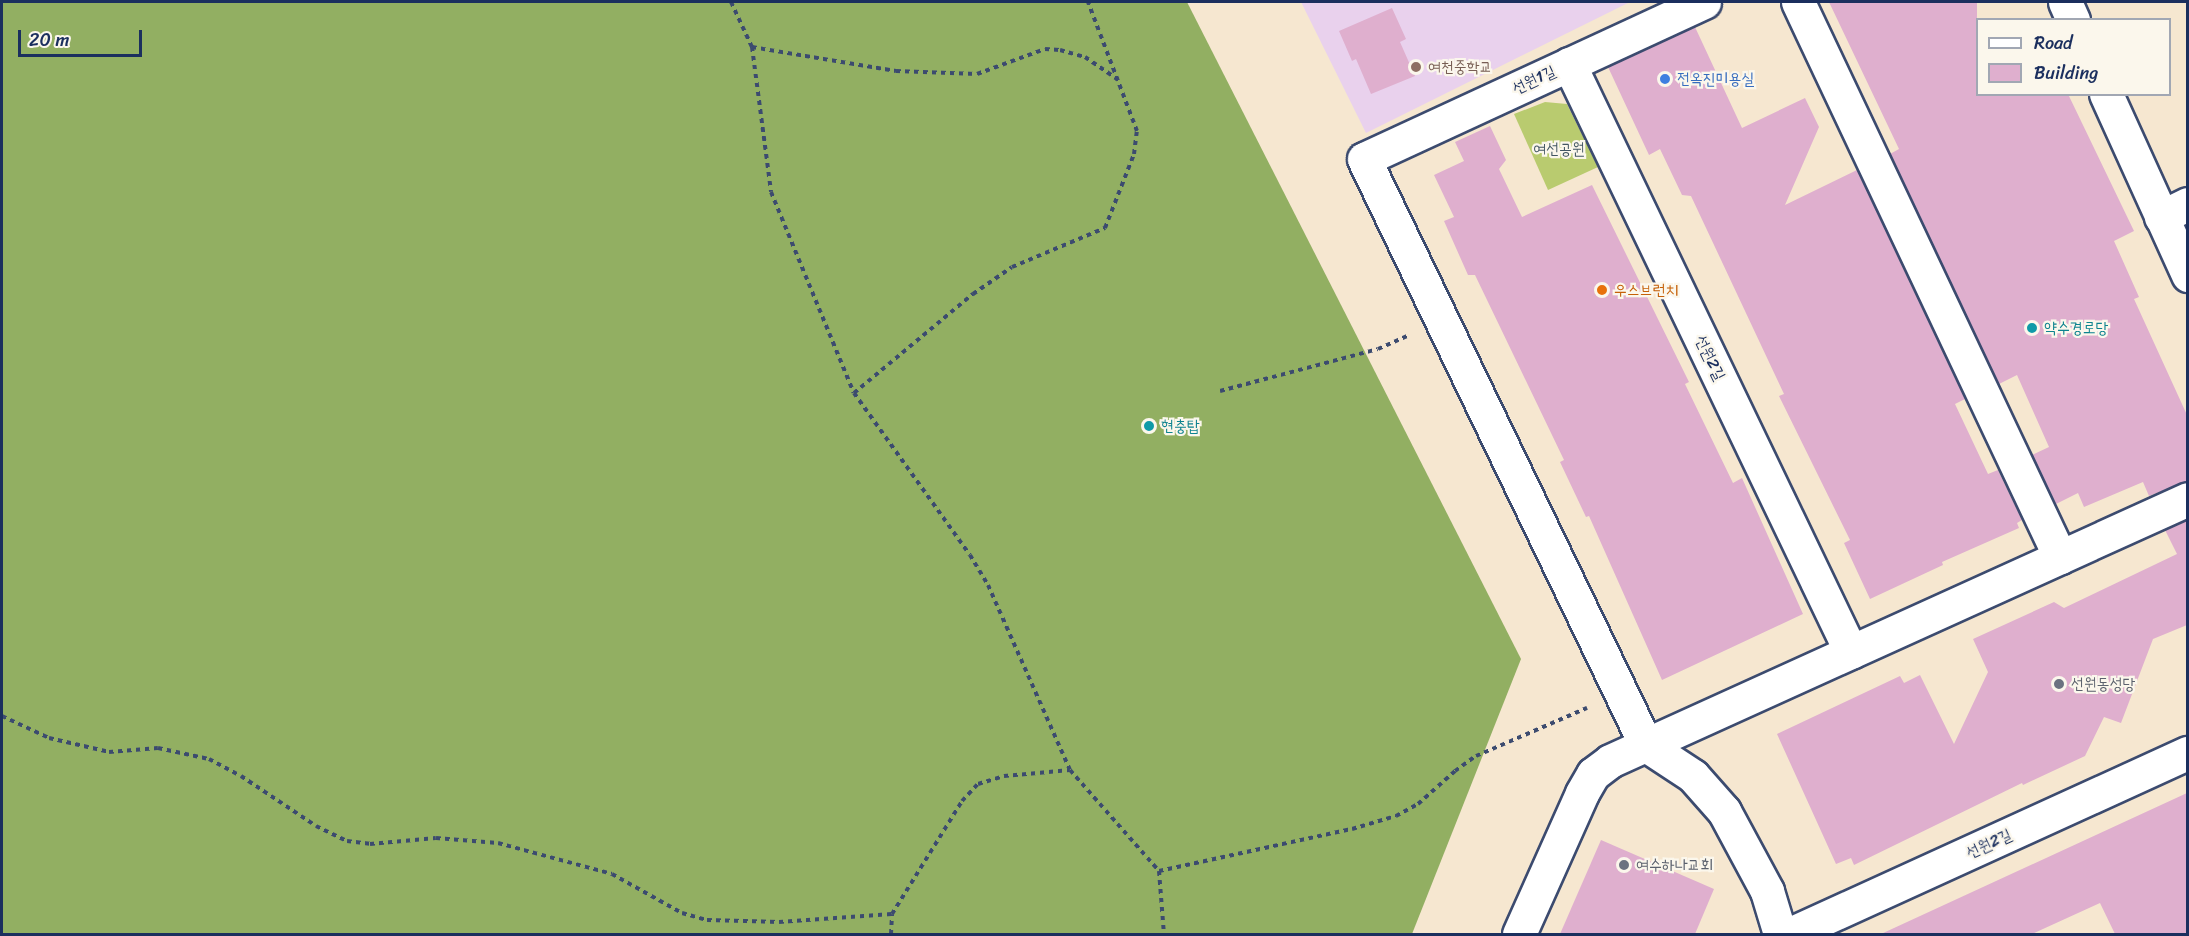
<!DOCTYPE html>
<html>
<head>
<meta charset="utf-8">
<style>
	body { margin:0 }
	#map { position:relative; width:2189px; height:936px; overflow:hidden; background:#f6e7d0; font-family:Sriracha,"Poor Story",sans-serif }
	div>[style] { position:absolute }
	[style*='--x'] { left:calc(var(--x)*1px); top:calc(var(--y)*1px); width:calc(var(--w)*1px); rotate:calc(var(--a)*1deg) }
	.built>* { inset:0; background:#e9d1ed }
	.green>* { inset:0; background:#b9cb6f }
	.forest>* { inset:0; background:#92af62 }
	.building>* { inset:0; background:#dfafce }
	.path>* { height:4px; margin-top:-2px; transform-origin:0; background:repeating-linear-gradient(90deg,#3c4b6f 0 4.5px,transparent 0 9px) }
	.roads { filter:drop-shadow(2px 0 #3c4b6f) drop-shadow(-2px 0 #3c4b6f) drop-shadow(0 2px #3c4b6f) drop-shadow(0 -2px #3c4b6f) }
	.minor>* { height:33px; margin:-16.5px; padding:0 16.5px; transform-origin:16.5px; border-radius:16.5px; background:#fff }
	.dots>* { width:16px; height:16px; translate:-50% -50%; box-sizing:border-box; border:3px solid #fbf7ec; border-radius:50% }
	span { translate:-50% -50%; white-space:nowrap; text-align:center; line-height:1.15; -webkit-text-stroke:4.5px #fbf7ec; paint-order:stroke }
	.education-label { font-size:16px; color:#785e54 }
	.left { translate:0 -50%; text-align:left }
	.shop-label { font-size:16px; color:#366cbe }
	.street-label { font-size:16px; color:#1b2f5e }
	.park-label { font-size:16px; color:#425662 }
	.food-label { font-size:16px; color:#c56008 }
	.culture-label { font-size:16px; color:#0d838f }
	.worship-label { font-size:16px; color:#5b616d }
	.frame { position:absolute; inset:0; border:3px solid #1b2f5e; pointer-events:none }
	.legend { position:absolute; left:1976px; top:18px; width:195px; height:78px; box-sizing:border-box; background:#fbf7ec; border:2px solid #a1a7b3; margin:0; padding:8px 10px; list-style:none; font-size:18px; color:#1b2f5e }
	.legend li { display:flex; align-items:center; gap:12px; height:30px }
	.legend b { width:30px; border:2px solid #a1a7b3 }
	.scale { position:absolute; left:18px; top:30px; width:124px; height:27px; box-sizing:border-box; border:3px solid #1b2f5e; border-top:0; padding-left:8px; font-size:18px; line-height:21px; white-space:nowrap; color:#1b2f5e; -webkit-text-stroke:4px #fbf7ec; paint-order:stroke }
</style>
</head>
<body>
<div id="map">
	<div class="built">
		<i style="clip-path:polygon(1301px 2px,1630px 2px,1366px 133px)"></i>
	</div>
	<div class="green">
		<i style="clip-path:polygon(1545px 102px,1567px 104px,1598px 167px,1548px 190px,1514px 114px)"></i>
	</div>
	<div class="forest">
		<i style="clip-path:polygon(2px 2px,1187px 2px,1521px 659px,1412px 934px,2px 934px)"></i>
	</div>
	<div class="building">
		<i style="clip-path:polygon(1829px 2px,1977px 2px,1977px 94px,2068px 94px,2134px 231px,2114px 241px,2139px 297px,2134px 299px,2187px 415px,2187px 481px,2149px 496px,2143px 482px,2084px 507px,2078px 493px,2056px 504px,2032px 455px,2049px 447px,2017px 375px,1999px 384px,1890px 154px,1899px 149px)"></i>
		<i style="clip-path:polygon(1392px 8px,1406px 39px,1400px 42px,1415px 76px,1371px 94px,1356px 59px,1352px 61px,1339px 31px)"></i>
		<i style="clip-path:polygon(1695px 27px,1742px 128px,1805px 98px,1819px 127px,1785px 205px,1857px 170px,1965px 399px,1955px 404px,1988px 474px,1998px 470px,2022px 520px,2017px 523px,2019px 528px,1942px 562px,1943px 565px,1870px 599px,1844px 543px,1850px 540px,1779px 396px,1784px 394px,1691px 196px,1682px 195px,1660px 149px,1649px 155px,1608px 67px)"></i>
		<i style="clip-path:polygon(1490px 126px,1506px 160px,1499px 169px,1522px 217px,1592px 185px,1689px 382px,1685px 384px,1733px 483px,1742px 478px,1803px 614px,1662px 680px,1589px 516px,1586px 517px,1560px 462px,1564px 460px,1475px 275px,1468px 275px,1444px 221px,1454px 217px,1434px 175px,1464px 161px,1455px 142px)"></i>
		<i style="clip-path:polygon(2187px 520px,2187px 625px,2153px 639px,2121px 723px,2104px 717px,2085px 756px,2023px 785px,2022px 783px,1854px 865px,1851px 858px,1836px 864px,1777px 734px,1900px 676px,1904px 683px,1920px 675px,1954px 744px,1988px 672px,1973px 639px,2054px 602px,2064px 608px,2177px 554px,2165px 530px)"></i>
		<i style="clip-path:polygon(2187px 793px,2187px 934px,2115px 934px,2100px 903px,2032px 934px,1881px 934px)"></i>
		<i style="clip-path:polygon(1601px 840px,1714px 889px,1695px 934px,1560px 934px)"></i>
	</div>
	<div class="path">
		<i style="--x:731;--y:2;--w:50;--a:65"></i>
		<i style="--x:752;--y:47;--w:146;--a:82.5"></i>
		<i style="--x:771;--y:192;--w:217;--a:67.6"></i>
		<i style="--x:854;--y:393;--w:199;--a:54.4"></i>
		<i style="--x:970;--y:555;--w:35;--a:59"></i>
		<i style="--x:988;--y:585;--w:202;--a:66.1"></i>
		<i style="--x:1070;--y:770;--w:135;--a:48.6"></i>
		<i style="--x:1159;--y:871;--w:63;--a:85.5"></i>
		<i style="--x:752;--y:47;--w:146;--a:9.5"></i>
		<i style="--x:896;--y:71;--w:81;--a:2.1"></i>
		<i style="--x:977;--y:74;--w:72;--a:-20.2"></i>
		<i style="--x:1045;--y:49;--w:15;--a:4"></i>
		<i style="--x:1060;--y:50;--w:26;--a:16"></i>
		<i style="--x:1085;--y:57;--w:42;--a:34.4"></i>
		<i style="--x:1220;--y:391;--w:163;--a:-14.9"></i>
		<i style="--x:1378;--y:349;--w:34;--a:-24"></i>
		<i style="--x:854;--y:393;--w:155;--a:-39.8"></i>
		<i style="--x:973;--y:294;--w:47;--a:-34.7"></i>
		<i style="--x:1012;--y:267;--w:101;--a:-22.8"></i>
		<i style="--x:1105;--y:228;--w:79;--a:-68.6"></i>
		<i style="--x:1134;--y:154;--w:23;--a:-83"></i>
		<i style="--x:1137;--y:131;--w:138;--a:-110.8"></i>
		<i style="--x:2;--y:716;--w:52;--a:25.1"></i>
		<i style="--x:49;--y:738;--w:62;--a:13.1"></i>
		<i style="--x:109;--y:752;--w:49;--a:-4.7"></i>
		<i style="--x:158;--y:748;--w:52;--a:12.2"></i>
		<i style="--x:209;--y:759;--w:36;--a:28"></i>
		<i style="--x:241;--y:776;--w:90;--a:33.7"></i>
		<i style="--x:316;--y:826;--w:34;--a:26"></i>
		<i style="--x:347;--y:841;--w:23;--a:7"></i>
		<i style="--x:370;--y:844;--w:66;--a:-5.2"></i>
		<i style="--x:436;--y:838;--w:62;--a:4.6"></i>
		<i style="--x:498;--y:843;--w:118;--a:15.2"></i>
		<i style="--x:612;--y:874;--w:80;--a:29.1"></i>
		<i style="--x:682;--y:913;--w:26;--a:16"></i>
		<i style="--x:707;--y:920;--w:72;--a:1.6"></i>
		<i style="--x:779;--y:922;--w:113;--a:-4"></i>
		<i style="--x:1159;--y:871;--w:198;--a:-12.3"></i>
		<i style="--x:1352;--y:829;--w:46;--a:-16.5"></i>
		<i style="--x:1396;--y:816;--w:25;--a:-29"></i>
		<i style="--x:1418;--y:804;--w:50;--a:-41.7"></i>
		<i style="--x:1455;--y:771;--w:26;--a:-36"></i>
		<i style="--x:1476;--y:756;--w:121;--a:-23.4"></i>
		<i style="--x:891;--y:934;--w:20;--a:-87"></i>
		<i style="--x:892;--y:914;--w:133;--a:-58.2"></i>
		<i style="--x:962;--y:801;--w:23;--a:-47"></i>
		<i style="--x:978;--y:784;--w:27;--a:-17"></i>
		<i style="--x:1004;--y:776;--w:66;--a:-5.2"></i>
	</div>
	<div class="roads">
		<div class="minor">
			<i style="--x:1704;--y:2;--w:374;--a:155.2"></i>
			<i style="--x:1364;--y:159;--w:650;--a:64.3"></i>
			<i style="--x:1646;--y:745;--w:56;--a:33.4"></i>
			<i style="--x:1693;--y:776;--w:47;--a:48.5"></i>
			<i style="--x:1724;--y:811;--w:91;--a:61.7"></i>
			<i style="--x:1767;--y:891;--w:45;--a:73.2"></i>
			<i style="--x:1798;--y:2;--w:614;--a:64.73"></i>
			<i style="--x:2065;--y:2;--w:20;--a:66"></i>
			<i style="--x:1569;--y:64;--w:652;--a:64.38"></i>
			<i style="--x:2106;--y:94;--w:199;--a:65.6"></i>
			<i style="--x:2161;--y:217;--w:30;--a:-26"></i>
			<i style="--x:1519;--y:934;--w:154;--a:-65.9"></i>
			<i style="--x:1582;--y:793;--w:22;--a:-60"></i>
			<i style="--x:1593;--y:774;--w:21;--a:-37"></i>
			<i style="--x:1610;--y:761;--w:635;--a:-24.38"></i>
			<i style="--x:1790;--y:934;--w:437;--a:-24.5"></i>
		</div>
	</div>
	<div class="dots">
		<i style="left:1416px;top:67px;background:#8d6e63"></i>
		<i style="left:1665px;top:79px;background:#3f7fe0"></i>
		<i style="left:1602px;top:290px;background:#e8710a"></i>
		<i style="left:2032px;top:328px;background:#0f9aa8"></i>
		<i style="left:1149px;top:426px;background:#0f9aa8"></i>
		<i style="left:2059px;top:684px;background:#6b7280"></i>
		<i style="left:1624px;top:865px;background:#6b7280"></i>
	</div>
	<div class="education-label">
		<span class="left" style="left:1428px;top:67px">여천중학교</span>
	</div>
	<div class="shop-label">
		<span class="left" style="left:1677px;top:79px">전옥진미용실</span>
	</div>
	<div class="street-label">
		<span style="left:1534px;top:80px;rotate:-25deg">선원1길</span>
		<span style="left:1710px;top:358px;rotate:64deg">선원2길</span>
		<span style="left:1989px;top:844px;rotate:-25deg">선원2길</span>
	</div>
	<div class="park-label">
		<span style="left:1559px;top:149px">여선공원</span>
	</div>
	<div class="food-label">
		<span class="left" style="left:1614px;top:290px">우스브런치</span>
	</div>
	<div class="culture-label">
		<span class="left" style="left:2044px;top:328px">약수경로당</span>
		<span class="left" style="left:1161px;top:426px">현충탑</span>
	</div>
	<div class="worship-label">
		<span class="left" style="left:2071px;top:684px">선원동성당</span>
		<span class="left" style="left:1636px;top:865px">여수하나교회</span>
	</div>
	<div class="frame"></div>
	<ul class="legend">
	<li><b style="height:8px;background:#fff"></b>Road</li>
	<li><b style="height:16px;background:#dfafce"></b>Building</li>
	</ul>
	<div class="scale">20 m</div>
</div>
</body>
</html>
